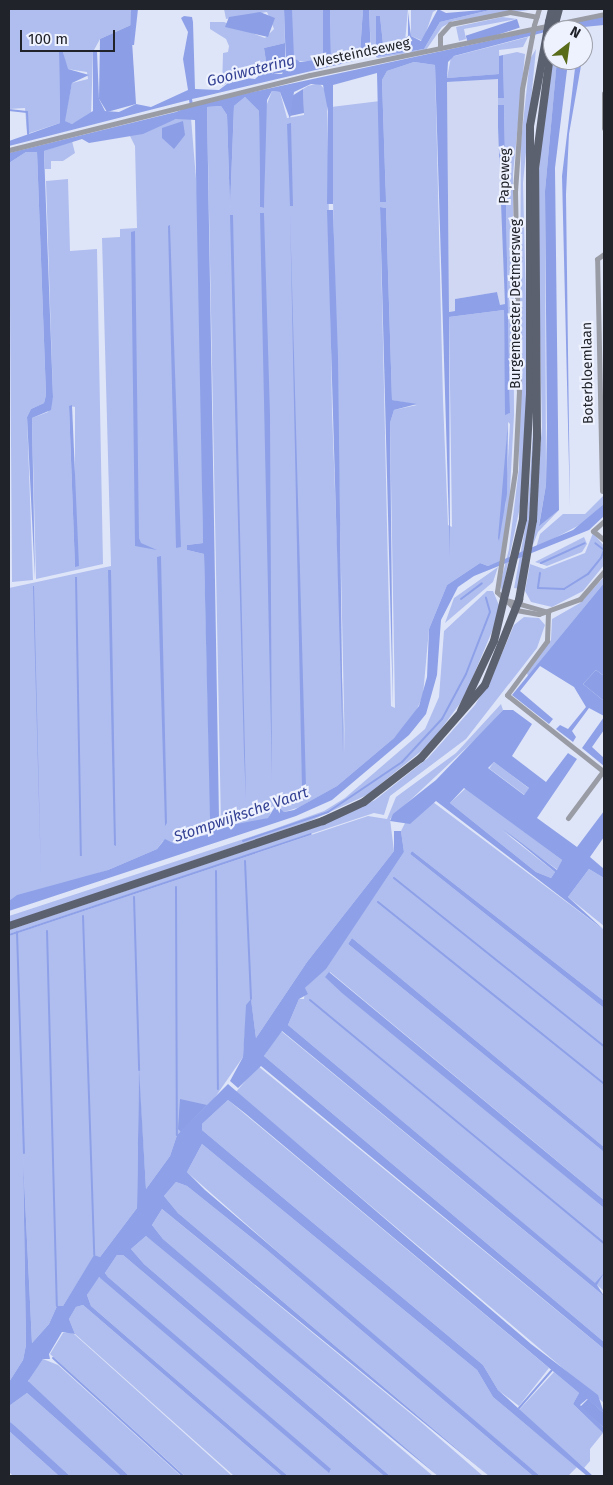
<!DOCTYPE html>
<html>
<head>
<meta charset="utf-8">
<style>
	body { margin:0 }
	#map { position:relative; width:613px; height:1485px; overflow:hidden; background:#dfe5f8; font-family:"Fira Sans",sans-serif }
	div>[style] { position:absolute }
	[style*='--x'] { left:calc(var(--x)*1px); top:calc(var(--y)*1px); width:calc(var(--w)*1px); rotate:calc(var(--a)*1deg) }
	.built>* { inset:0; background:#cfd7f2 }
	.green>* { inset:0; background:#b0beef; transform-origin:0 0 }
	.forest>* { inset:0; background:#8c9ee5; transform-origin:0 0 }
	.water>* { inset:0; background:#8ea1e8; transform-origin:0 0 }
	.stream>* { height:2px; margin:-1px; padding:0 1px; transform-origin:1px; border-radius:1px; background:#8ea1e8 }
	.street>* { height:5px; margin:-2.5px; padding:0 2.5px; transform-origin:2.5px; border-radius:2.5px; background:#9a9ca5 }
	.primary>* { height:8px; margin:-4px; padding:0 4px; transform-origin:4px; border-radius:4px; background:#5c616f }
	.street-bridge>* { height:5px; margin:-2.5px; padding:0 2.5px; transform-origin:2.5px; border-radius:2.5px; background:#9a9ca5 }
	.primary-bridge>* { height:8px; margin:-4px; padding:0 4px; transform-origin:4px; border-radius:4px; background:#5c616f }
	span { translate:-50% -50%; white-space:nowrap; text-align:center; line-height:1.15; -webkit-text-stroke:4.5px #eef2fe; paint-order:stroke }
	.street-label { font-size:14px; color:#21232a }
	.water-label { font-size:15px; color:#344194; font-style:italic }
	.frame { position:absolute; inset:0; border:10px solid #21232a; pointer-events:none }
	.north { position:absolute; left:543px; top:20px; width:50px; height:50px; box-sizing:border-box; background:#eef2fe; border:1px solid #9c9fa9; border-radius:50%; rotate:30deg; font-size:14px; font-weight:700; line-height:20px; text-align:center; color:#21232a }
	.north::after { content:''; display:block; margin:auto; width:18px; height:22px; background:#586c1a; clip-path:polygon(50% 0,100% 100%,50% 72%,0 100%) }
	.scale { position:absolute; left:20px; top:30px; width:95px; height:22px; box-sizing:border-box; border:2px solid #21232a; border-top:0; padding-left:6px; font-size:15px; line-height:18px; white-space:nowrap; color:#21232a; -webkit-text-stroke:4px #eef2fe; paint-order:stroke }
</style>
</head>
<body>
<div id="map">
	<div class="built">
		<i style="clip-path:polygon(498px 78px,506px 304px,500px 305px,497px 292px,455px 299px,455px 311px,449px 312px,447px 82px)"></i>
	</div>
	<div class="green">
		<i style="clip-path:polygon(9px 9px,131px 9px,131px 25px,100px 39px,93px 52px,91px 116px,72px 124px,64px 121px,72px 83px,88px 79px,87px 72px,67px 69px,63px 52px,59px 52px,60px 123px,27px 134px,25px 108px,9px 109px)"></i>
		<i style="clip-path:polygon(224px 9px,284px 9px,285px 43px,264px 48px,267px 68px,262px 75px,233px 79px,222px 86px,223px 53px,228px 52px,229px 46px,226px 39px,210px 29px,210px 22px,224px 22px,265px 38px,274px 29px,267px 12px,226px 19px)"></i>
		<i style="left:292px;top:9px;width:31px;height:52px"></i>
		<i style="clip-path:polygon(330px 9px,363px 9px,360px 53px,331px 59px)"></i>
		<i style="clip-path:polygon(369px 9px,408px 9px,405px 42px,383px 44px,380px 16px,377px 16px,377px 50px,371px 52px)"></i>
		<i style="clip-path:polygon(411px 9px,438px 9px,433px 12px,423px 41px,411px 36px)"></i>
		<i style="clip-path:polygon(494px 9px,536px 9px,453px 21px,442px 27px,426px 50px,378px 58px,376px 57px,424px 49px,440px 22px)"></i>
		<i style="clip-path:polygon(502px 17px,517px 19px,464px 29px,466px 39px,459px 41px,456px 27px)"></i>
		<i style="clip-path:polygon(528px 37px,523px 47px,499px 50px,500px 74px,447px 78px,451px 57px)"></i>
		<i style="clip-path:polygon(536px 49px,523px 183px,528px 383px,521px 502px,502px 592px,500px 584px,509px 549px,519px 468px,521px 141px,530px 59px)"></i>
		<i style="clip-path:polygon(evenodd,517px 52px,525px 54px,513px 174px,514px 415px,509px 509px,500px 562px,488px 566px,480px 563px,447px 585px,429px 629px,423px 695px,415px 714px,394px 738px,337px 786px,300px 807px,284px 812px,272px 806px,269px 818px,233px 827px,221px 826px,207px 107px,221px 106px,227px 115px,230px 209px,234px 106px,245px 97px,259px 111px,260px 207px,264px 208px,265px 109px,272px 91px,280px 92px,287px 118px,304px 115px,303px 89px,308px 86px,319px 83px,327px 92px,332px 411px,345px 755px,331px 107px,380px 101px,386px 202px,382px 80px,387px 71px,414px 62px,435px 65px,443px 400px,448px 525px,452px 527px,449px 317px,504px 310px,506px 414px,510px 413px,504px 105px,498px 105px,498px 98px,504px 98px,503px 55px,517px 52px,380px 207px,386px 208px,392px 400px,417px 405px,394px 410px,390px 423px,395px 708px,391px 706px,380px 207px,517px 52px,508px 422px,510px 424px,505px 509px,503px 496px,508px 422px)"></i>
		<i style="clip-path:polygon(553px 60px,557px 61px,545px 191px,546px 485px,539px 525px,559px 510px,538px 532px,532px 547px,542px 427px,537px 199px,542px 128px)"></i>
		<i style="clip-path:polygon(191px 118px,199px 215px,203px 543px,187px 545px,187px 550px,204px 554px,211px 829px,207px 835px,185px 838px,175px 844px,163px 841px,157px 849px,108px 870px,9px 901px,9px 588px,111px 566px,102px 238px,120px 237px,120px 229px,137px 228px,135px 146px,130px 136px,176px 119px)"></i>
		<i style="clip-path:polygon(72px 141px,75px 153px,63px 161px,51px 161px,51px 169px,45px 169px,44px 151px)"></i>
		<i style="clip-path:polygon(26px 152px,37px 152px,46px 395px,44px 403px,31px 409px,27px 417px,33px 580px,12px 582px,9px 163px)"></i>
		<i style="clip-path:polygon(evenodd,68px 179px,70px 251px,97px 249px,103px 564px,36px 579px,32px 418px,48px 412px,53px 397px,46px 181px,68px 179px,69px 406px,75px 407px,75px 567px,69px 406px)"></i>
		<i style="clip-path:polygon(535px 402px,530px 531px,520px 589px,514px 588px,527px 518px)"></i>
		<i style="clip-path:polygon(604px 495px,604px 504px,589px 520px,536px 548px,540px 534px,563px 514px,585px 514px)"></i>
		<i style="clip-path:polygon(593px 533px,604px 546px,604px 565px,583px 591px,552px 607px,531px 602px,525px 591px,530px 564px,544px 569px,585px 553px)"></i>
		<i style="clip-path:polygon(584px 537px,587px 544px,582px 552px,547px 566px,535px 562px)"></i>
		<i style="clip-path:polygon(498px 567px,493px 582px,445px 623px,454px 598px)"></i>
		<i style="clip-path:polygon(604px 577px,604px 583px,528px 676px,526px 671px,551px 640px,552px 619px,580px 603px)"></i>
		<i style="clip-path:polygon(487px 591px,493px 591px,501px 610px,464px 698px,430px 744px,367px 795px,310px 821px,9px 923px,9px 916px,271px 830px,324px 811px,345px 798px,425px 729px,439px 697px,444px 631px)"></i>
		<i style="clip-path:polygon(524px 617px,539px 618px,545px 625px,537px 648px,466px 739px,390px 796px,384px 815px,374px 813px,9px 934px,9px 930px,325px 824px,375px 800px,428px 758px,475px 705px,492px 677px,514px 625px)"></i>
		<i style="clip-path:polygon(501px 704px,503px 710px,480px 735px,390px 819px,394px 851px,307px 962px,256px 1038px,251px 1000px,247px 1005px,243px 1057px,209px 1106px,177px 1135px,170px 1156px,146px 1189px,139px 1077px,137px 1208px,100px 1257px,94px 1256px,63px 1306px,57px 1306px,49px 1324px,32px 1343px,23px 1158px,26px 1345px,23px 1360px,9px 1382px,9px 936px,368px 816px,387px 819px,396px 797px,456px 753px)"></i>
		<i style="left:494px;top:762px;width:44px;height:8px;rotate:37deg"></i>
		<i style="clip-path:polygon(466px 788px,562px 860px,558px 870px,503px 831px,555px 872px,551px 878px,536px 872px,450px 803px)"></i>
		<i style="clip-path:polygon(433px 802px,604px 930px,604px 1001px,412px 851px,410px 854px,604px 1008px,604px 1147px,352px 938px,348px 944px,604px 1152px,604px 1200px,330px 972px,326px 977px,604px 1208px,604px 1291px,288px 1025px,299px 999px,304px 999px,305px 988px,325px 969px,404px 852px,401px 831px,405px 823px)"></i>
		<i style="clip-path:polygon(589px 869px,604px 878px,604px 926px,568px 897px)"></i>
		<i style="clip-path:polygon(281px 1031px,604px 1296px,604px 1342px,264px 1056px)"></i>
		<i style="clip-path:polygon(258px 1066px,604px 1349px,604px 1403px,236px 1092px)"></i>
		<i style="clip-path:polygon(228px 1100px,549px 1368px,519px 1406px,498px 1390px,483px 1365px,202px 1130px,202px 1124px)"></i>
		<i style="clip-path:polygon(202px 1144px,477px 1370px,493px 1397px,577px 1467px,568px 1476px,540px 1476px,379px 1341px,187px 1172px)"></i>
		<i style="clip-path:polygon(176px 1182px,187px 1186px,267px 1250px,533px 1476px,489px 1476px,178px 1213px,164px 1196px)"></i>
		<i style="clip-path:polygon(162px 1209px,415px 1417px,483px 1476px,438px 1476px,361px 1413px,163px 1239px,152px 1225px)"></i>
		<i style="clip-path:polygon(146px 1236px,185px 1264px,433px 1476px,390px 1476px,144px 1264px,131px 1249px)"></i>
		<i style="clip-path:polygon(117px 1255px,123px 1255px,384px 1476px,288px 1476px,91px 1306px,87px 1295px,98px 1277px,104px 1279px,328px 1472px,331px 1470px,108px 1277px,105px 1273px)"></i>
		<i style="clip-path:polygon(83px 1305px,282px 1476px,234px 1476px,75px 1334px,69px 1319px,76px 1307px)"></i>
		<i style="clip-path:polygon(69px 1332px,74px 1334px,232px 1476px,185px 1476px,50px 1354px,63px 1333px)"></i>
		<i style="clip-path:polygon(43px 1359px,58px 1365px,181px 1476px,129px 1476px,29px 1384px,28px 1378px)"></i>
		<i style="clip-path:polygon(554px 1372px,579px 1393px,573px 1404px,603px 1433px,590px 1449px,590px 1461px,584px 1468px,519px 1410px)"></i>
		<i style="clip-path:polygon(27px 1393px,121px 1476px,70px 1476px,9px 1421px,9px 1406px)"></i>
		<i style="clip-path:polygon(9px 1431px,59px 1476px,13px 1476px,9px 1472px)"></i>
	</div>
	<div class="forest">
		<i style="clip-path:polygon(260px 12px,275px 18px,268px 37px,225px 27px,229px 17px)"></i>
		<i style="left:517px;top:19px;width:9px;height:54px;rotate:72deg"></i>
		<i style="clip-path:polygon(131px 25px,136px 104px,107px 112px,99px 99px,100px 39px)"></i>
		<i style="clip-path:polygon(285px 43px,285px 72px,273px 74px,267px 68px,264px 48px)"></i>
		<i style="clip-path:polygon(557px 60px,568px 62px,555px 168px,559px 510px,539px 526px,546px 485px,547px 428px,545px 191px)"></i>
		<i style="clip-path:polygon(303px 89px,304px 113px,290px 116px,292px 96px)"></i>
		<i style="clip-path:polygon(183px 121px,185px 135px,174px 149px,162px 138px,162px 128px)"></i>
		<i style="clip-path:polygon(596px 670px,604px 676px,604px 701px,583px 684px)"></i>
		<i style="clip-path:polygon(180px 1099px,207px 1105px,181px 1132px,178px 1129px)"></i>
		<i style="clip-path:polygon(588px 1399px,604px 1413px,604px 1428px,580px 1407px)"></i>
	</div>
	<div class="water">
		<i style="clip-path:polygon(131px 9px,138px 9px,134px 45px,130px 45px)"></i>
		<i style="clip-path:polygon(284px 9px,292px 9px,294px 58px,300px 62px,323px 59px,323px 9px,330px 9px,331px 59px,360px 53px,363px 9px,369px 9px,371px 57px,201px 97px,192px 99px,193px 105px,604px 16px,604px 25px,553px 30px,454px 56px,448px 62px,447px 78px,499px 74px,499px 56px,503px 55px,504px 98px,498px 98px,498px 79px,447px 82px,449px 312px,455px 311px,455px 299px,497px 292px,500px 305px,505px 304px,498px 127px,498px 105px,504px 105px,510px 413px,505px 415px,504px 310px,449px 317px,450px 557px,435px 65px,414px 62px,387px 71px,382px 80px,386px 202px,380px 202px,377px 73px,333px 85px,333px 204px,327px 204px,328px 111px,323px 85px,311px 84px,294px 92px,290px 119px,280px 92px,272px 91px,267px 100px,264px 208px,260px 207px,259px 111px,245px 97px,234px 106px,230px 209px,227px 115px,221px 106px,207px 107px,219px 818px,210px 819px,204px 554px,187px 550px,187px 545px,203px 543px,195px 120px,176px 119px,143px 134px,89px 143px,82px 139px,44px 151px,53px 397px,51px 410px,32px 418px,35px 580px,27px 417px,31px 409px,44px 403px,46px 395px,37px 152px,26px 152px,9px 163px,9px 153px,176px 112px,190px 106px,189px 100px,9px 146px,9px 141px,60px 123px,59px 52px,63px 52px,68px 69px,89px 75px,72px 83px,65px 121px,72px 124px,93px 111px,93px 52px,97px 51px,99px 99px,105px 111px,119px 112px,136px 104px,151px 107px,188px 90px,183px 59px,188px 32px,181px 18px,184px 16px,192px 17px,193px 22px,195px 89px,219px 90px,236px 77px,255px 79px,267px 68px,273px 74px,282px 74px,286px 66px)"></i>
		<i style="clip-path:polygon(438px 9px,446px 13px,494px 9px,440px 22px,424px 49px,376px 57px,376px 16px,380px 16px,383px 44px,393px 46px,408px 36px,408px 12px,411px 36px,421px 41px)"></i>
		<i style="clip-path:polygon(576px 60px,582px 60px,569px 134px,566px 194px,570px 508px,562px 176px)"></i>
		<i style="clip-path:polygon(291px 123px,293px 206px,290px 206px,287px 124px)"></i>
		<i style="clip-path:polygon(380px 207px,386px 208px,392px 400px,417px 404px,394px 410px,390px 423px,393px 708px)"></i>
		<i style="clip-path:polygon(327px 210px,333px 210px,338px 356px,343px 755px)"></i>
		<i style="clip-path:polygon(290px 212px,306px 787px,302px 789px)"></i>
		<i style="clip-path:polygon(260px 213px,264px 213px,270px 414px,272px 780px)"></i>
		<i style="clip-path:polygon(230px 215px,233px 215px,246px 801px,244px 754px)"></i>
		<i style="clip-path:polygon(170px 225px,181px 547px,176px 548px,168px 226px)"></i>
		<i style="clip-path:polygon(135px 231px,139px 538px,141px 543px,157px 550px,135px 546px,131px 232px)"></i>
		<i style="clip-path:polygon(72px 405px,79px 566px,75px 567px,69px 406px)"></i>
		<i style="clip-path:polygon(508px 422px,507px 494px,499px 541px,498px 538px)"></i>
		<i style="clip-path:polygon(604px 504px,604px 516px,589px 530px,474px 576px,458px 587px,441px 620px,437px 675px,426px 714px,409px 735px,332px 800px,296px 816px,9px 911px,9px 901px,17px 895px,108px 870px,157px 849px,165px 839px,175px 844px,185px 838px,207px 835px,211px 829px,268px 818px,276px 805px,284px 812px,294px 810px,337px 786px,394px 738px,419px 706px,427px 677px,429px 629px,447px 585px,480px 563px,488px 566px,573px 530px)"></i>
		<i style="clip-path:polygon(161px 556px,167px 823px,165px 826px,157px 557px)"></i>
		<i style="clip-path:polygon(108px 570px,111px 570px,116px 846px,114px 845px)"></i>
		<i style="left:77px;top:577px;width:279px;height:2px;rotate:89deg"></i>
		<i style="clip-path:polygon(604px 583px,604px 676px,596px 670px,583px 684px,604px 701px,604px 716px,589px 708px,572px 731px,576px 737px,573px 742px,556px 729px,560px 725px,568px 729px,586px 707px,574px 687px,540px 666px,520px 691px,553px 719px,549px 724px,512px 695px)"></i>
		<i style="clip-path:polygon(33px 586px,34px 586px,41px 877px)"></i>
		<i style="clip-path:polygon(evenodd,503px 710px,513px 710px,532px 724px,512px 756px,546px 782px,568px 753px,577px 759px,537px 818px,577px 847px,604px 811px,604px 837px,590px 857px,604px 869px,604px 878px,589px 869px,568px 897px,604px 930px,436px 801px,410px 824px,390px 821px,393px 814px,436px 780px,503px 710px,494px 762px,529px 788px,524px 795px,488px 768px,494px 762px,503px 710px,464px 788px,562px 860px,557px 870px,503px 829px,555px 872px,551px 878px,536px 872px,450px 803px,464px 788px)"></i>
		<i style="clip-path:polygon(604px 717px,604px 730px,592px 747px,604px 758px,604px 766px,582px 748px)"></i>
		<i style="clip-path:polygon(394px 831px,401px 831px,404px 852px,326px 969px,305px 988px,308px 994px,299px 999px,288px 1025px,595px 1283px,604px 1273px,597px 1285px,604px 1296px,282px 1031px,264px 1056px,604px 1342px,604px 1349px,261px 1066px,238px 1088px,230px 1081px,243px 1057px,246px 1005px,251px 999px,256px 1038px,307px 962px,394px 851px)"></i>
		<i style="clip-path:polygon(412px 851px,604px 1001px,604px 1008px,410px 854px)"></i>
		<i style="clip-path:polygon(352px 938px,604px 1147px,604px 1152px,348px 944px)"></i>
		<i style="clip-path:polygon(329px 972px,604px 1200px,604px 1208px,342px 993px,325px 977px)"></i>
		<i style="clip-path:polygon(139px 1069px,146px 1189px,170px 1156px,177px 1135px,228px 1084px,531px 1344px,598px 1395px,604px 1413px,587px 1399px,580px 1405px,604px 1428px,604px 1434px,573px 1404px,579px 1393px,246px 1114px,228px 1100px,202px 1124px,202px 1130px,483px 1365px,498px 1390px,593px 1476px,587px 1476px,493px 1397px,477px 1370px,202px 1144px,187px 1172px,205px 1190px,540px 1476px,533px 1476px,267px 1250px,187px 1186px,176px 1182px,164px 1196px,178px 1213px,489px 1476px,162px 1209px,152px 1225px,163px 1239px,438px 1476px,146px 1236px,131px 1249px,144px 1264px,390px 1476px,384px 1476px,123px 1255px,117px 1255px,105px 1273px,108px 1277px,331px 1469px,329px 1473px,99px 1277px,87px 1295px,91px 1306px,288px 1476px,282px 1476px,83px 1305px,76px 1307px,69px 1319px,75px 1334px,62px 1332px,49px 1354px,50px 1359px,43px 1359px,28px 1381px,129px 1476px,121px 1476px,27px 1393px,9px 1406px,9px 1382px,23px 1360px,26px 1345px,23px 1158px,32px 1343px,49px 1324px,57px 1306px,63px 1306px,94px 1255px,100px 1257px,137px 1208px)"></i>
		<i style="clip-path:polygon(9px 1421px,15px 1426px,70px 1476px,59px 1476px,9px 1431px)"></i>
	</div>
	<div class="stream">
		<i style="--x:9;--y:110;--w:18;--a:6"></i>
		<i style="--x:27;--y:112;--w:22;--a:87"></i>
		<i style="--x:541;--y:563;--w:48;--a:-24.4"></i>
		<i style="--x:540;--y:573;--w:15;--a:98"></i>
		<i style="--x:538;--y:588;--w:26;--a:2"></i>
		<i style="--x:564;--y:589;--w:28;--a:-32"></i>
		<i style="--x:588;--y:574;--w:21;--a:-51"></i>
		<i style="--x:601;--y:558;--w:9;--a:-69"></i>
		<i style="--x:604;--y:550;--w:11;--a:-142"></i>
		<i style="--x:461;--y:599;--w:26;--a:-37"></i>
		<i style="--x:243;--y:841;--w:90;--a:-18.8"></i>
		<i style="--x:328;--y:812;--w:89;--a:-34"></i>
		<i style="--x:402;--y:762;--w:59;--a:-47.1"></i>
		<i style="--x:442;--y:719;--w:51;--a:-61.9"></i>
		<i style="--x:466;--y:674;--w:66;--a:-68.8"></i>
		<i style="--x:490;--y:612;--w:15;--a:-106"></i>
		<i style="--x:245;--y:861;--w:138;--a:87.5"></i>
		<i style="--x:216;--y:871;--w:218;--a:89.5"></i>
		<i style="--x:394;--y:878;--w:269;--a:38.7"></i>
		<i style="--x:176;--y:887;--w:248;--a:89.8"></i>
		<i style="--x:134;--y:897;--w:173;--a:88.3"></i>
		<i style="--x:378;--y:902;--w:290;--a:38.8"></i>
		<i style="--x:83;--y:916;--w:339;--a:88.1"></i>
		<i style="--x:47;--y:931;--w:375;--a:88.5"></i>
		<i style="--x:17;--y:932;--w:221;--a:88.2"></i>
		<i style="--x:9;--y:935;--w:318;--a:-18.5"></i>
		<i style="--x:310;--y:1000;--w:381;--a:39.6"></i>
		<i style="--x:53;--y:1358;--w:176;--a:42.2"></i>
		<i style="--x:519;--y:1408;--w:50;--a:-49"></i>
	</div>
	<div class="street">
		<i style="--x:534;--y:25;--w:17;--a:-73"></i>
		<i style="--x:532;--y:36;--w:54;--a:100.7"></i>
		<i style="--x:522;--y:89;--w:102;--a:93.9"></i>
		<i style="--x:515;--y:191;--w:200;--a:88.9"></i>
		<i style="--x:519;--y:391;--w:80;--a:92.9"></i>
		<i style="--x:515;--y:471;--w:122;--a:98.5"></i>
		<i style="--x:497;--y:592;--w:26;--a:43"></i>
		<i style="--x:516;--y:610;--w:23;--a:10"></i>
		<i style="--x:539;--y:614;--w:44;--a:-20.1"></i>
		<i style="--x:580;--y:599;--w:37;--a:-49"></i>
		<i style="--x:440;--y:48;--w:13;--a:-90"></i>
		<i style="--x:440;--y:35;--w:15;--a:-48"></i>
		<i style="--x:450;--y:24;--w:61;--a:-11.3"></i>
		<i style="--x:510;--y:12;--w:27;--a:10"></i>
		<i style="--x:604;--y:93;--w:35;--a:90"></i>
		<i style="--x:9;--y:150;--w:310;--a:-14"></i>
		<i style="--x:310;--y:75;--w:300;--a:-11.7"></i>
		<i style="--x:602;--y:491;--w:232;--a:-91.2"></i>
		<i style="--x:597;--y:259;--w:9;--a:-36"></i>
		<i style="--x:604;--y:521;--w:15;--a:138"></i>
		<i style="--x:593;--y:531;--w:14;--a:39"></i>
		<i style="--x:506;--y:600;--w:44;--a:15.9"></i>
		<i style="--x:548;--y:612;--w:29;--a:92"></i>
		<i style="--x:547;--y:641;--w:67;--a:126.5"></i>
		<i style="--x:507;--y:695;--w:124;--a:38.4"></i>
		<i style="--x:568;--y:818;--w:59;--a:-53.3"></i>
	</div>
	<div class="primary">
		<i style="--x:556;--y:20;--w:11;--a:-75"></i>
		<i style="--x:549;--y:22;--w:13;--a:-77"></i>
		<i style="--x:461;--y:711;--w:77;--a:-64.8"></i>
		<i style="--x:494;--y:641;--w:125;--a:-76.6"></i>
		<i style="--x:523;--y:519;--w:127;--a:-86.8"></i>
		<i style="--x:530;--y:392;--w:266;--a:-90"></i>
		<i style="--x:530;--y:126;--w:95;--a:-79.6"></i>
		<i style="--x:9;--y:926;--w:331;--a:-18.5"></i>
		<i style="--x:323;--y:821;--w:45;--a:-24.9"></i>
		<i style="--x:364;--y:802;--w:72;--a:-37.7"></i>
		<i style="--x:421;--y:758;--w:97;--a:-48.8"></i>
		<i style="--x:485;--y:685;--w:92;--a:-68.2"></i>
		<i style="--x:519;--y:600;--w:81;--a:-80.1"></i>
		<i style="--x:533;--y:520;--w:83;--a:-87.2"></i>
		<i style="--x:537;--y:437;--w:268;--a:-90.4"></i>
		<i style="--x:535;--y:169;--w:138;--a:-82.5"></i>
	</div>
	<div class="street-bridge">
		<i style="--x:532;--y:36;--w:11;--a:-80"></i>
	</div>
	<div class="primary-bridge">
		<i style="--x:555;--y:25;--w:5;--a:-79"></i>
		<i style="--x:547;--y:33;--w:11;--a:-80"></i>
	</div>
	<div class="street-label">
		<span style="left:362px;top:53px;rotate:-12deg">Westeindseweg</span>
		<span style="left:505px;top:176px;rotate:-89deg">Papeweg</span>
		<span style="left:516px;top:304px;rotate:-90deg">Burgemeester Detmersweg</span>
		<span style="left:588px;top:373px;rotate:-91deg">Boterbloemlaan</span>
	</div>
	<div class="water-label">
		<span style="left:251px;top:71px;rotate:-14deg">Gooiwatering</span>
		<span style="left:241px;top:815px;rotate:-19deg">Stompwijksche Vaart</span>
	</div>
	<div class="frame"></div>
	<div class="north">N</div>
	<div class="scale">100 m</div>
</div>
</body>
</html>
